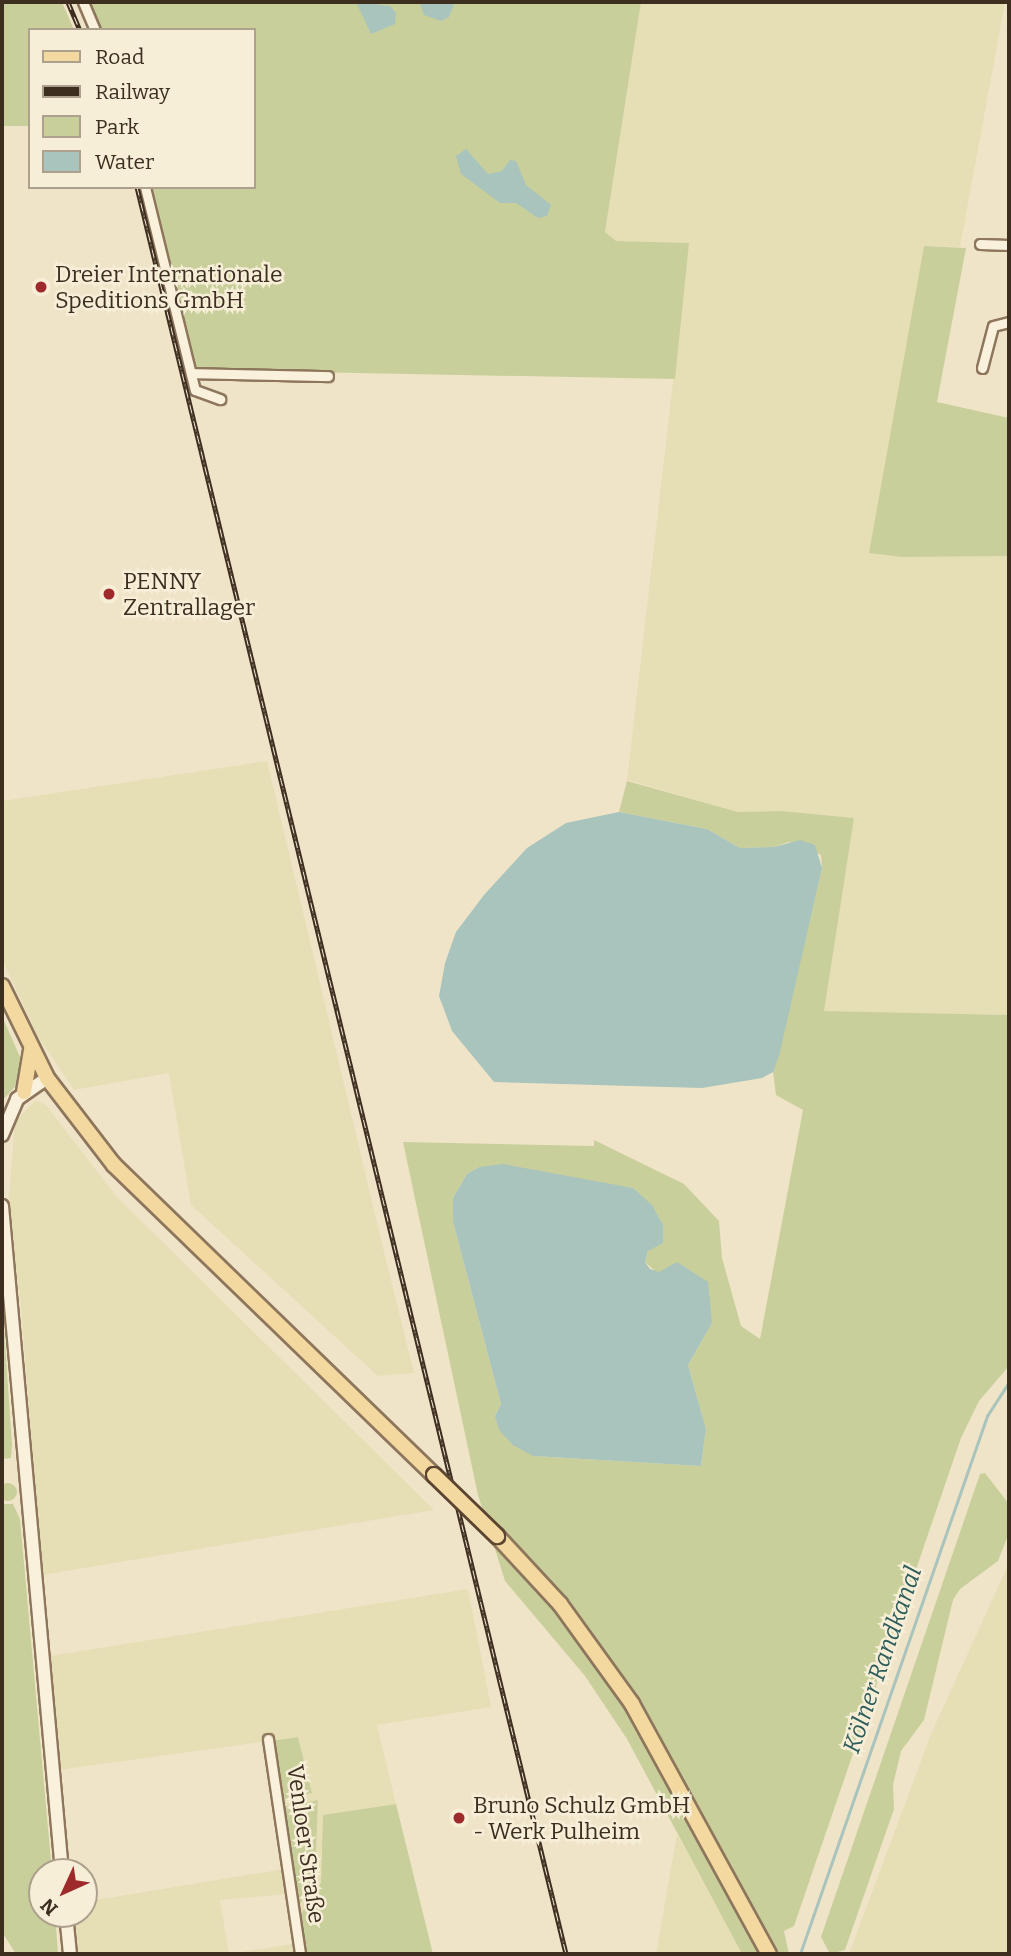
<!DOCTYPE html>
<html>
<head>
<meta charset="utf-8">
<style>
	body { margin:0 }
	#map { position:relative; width:1011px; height:1956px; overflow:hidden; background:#f0e4c8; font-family:Bitter,serif }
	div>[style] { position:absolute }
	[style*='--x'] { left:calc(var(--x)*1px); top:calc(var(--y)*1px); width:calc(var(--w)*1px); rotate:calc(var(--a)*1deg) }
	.farmland>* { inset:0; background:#e6deb5 }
	.green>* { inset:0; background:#c9cf9b }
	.round { border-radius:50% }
	.water>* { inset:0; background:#a9c4bc }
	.stream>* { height:2.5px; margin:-1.25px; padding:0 1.25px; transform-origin:1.25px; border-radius:1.25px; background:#a9c4bc }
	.roads { filter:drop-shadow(2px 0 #8d765c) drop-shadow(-2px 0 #8d765c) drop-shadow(0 2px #8d765c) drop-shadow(0 -2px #8d765c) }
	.minor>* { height:9px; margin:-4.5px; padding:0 4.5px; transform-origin:4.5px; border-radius:4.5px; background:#faf1dc }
	.secondary>* { height:12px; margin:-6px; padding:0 6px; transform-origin:6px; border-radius:6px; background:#faf1dc }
	.primary>* { height:14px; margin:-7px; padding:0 7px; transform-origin:7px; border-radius:7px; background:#f3d9a0 }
	.rail>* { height:5px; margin-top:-2.5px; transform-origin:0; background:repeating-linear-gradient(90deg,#f7eed8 0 8px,#3d2e20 0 16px); box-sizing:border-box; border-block:2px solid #3d2e20 }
	.bridges { filter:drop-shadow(2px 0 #5b4430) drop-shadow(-2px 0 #5b4430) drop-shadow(0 2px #5b4430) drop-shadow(0 -2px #5b4430) }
	.primary-bridge>* { height:14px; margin:-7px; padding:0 7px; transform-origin:7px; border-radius:7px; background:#f3d9a0 }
	.dots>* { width:19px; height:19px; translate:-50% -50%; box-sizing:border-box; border:4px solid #f7eed8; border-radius:50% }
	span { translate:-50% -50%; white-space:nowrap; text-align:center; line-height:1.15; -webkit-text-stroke:5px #f7eed8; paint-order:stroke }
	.poi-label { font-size:23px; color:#3d2e20 }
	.left { translate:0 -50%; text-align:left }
	.street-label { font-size:23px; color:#3d2e20 }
	.water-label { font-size:24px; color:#2f5d5a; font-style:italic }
	.frame { position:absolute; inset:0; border:4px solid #3d2e20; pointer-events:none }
	.legend { position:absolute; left:28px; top:28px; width:228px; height:161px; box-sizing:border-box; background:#f7eed8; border:2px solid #ada18e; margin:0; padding:9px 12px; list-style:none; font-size:21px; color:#3d2e20 }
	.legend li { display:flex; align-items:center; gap:14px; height:35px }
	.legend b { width:35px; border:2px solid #ada18e }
	.north { position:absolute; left:28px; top:1858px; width:70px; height:70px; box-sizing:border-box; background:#f7eed8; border:2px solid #ada18e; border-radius:50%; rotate:225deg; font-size:19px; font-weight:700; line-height:28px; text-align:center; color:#3d2e20 }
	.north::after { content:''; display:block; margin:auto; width:24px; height:32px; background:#9e2a2b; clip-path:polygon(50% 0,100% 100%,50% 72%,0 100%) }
</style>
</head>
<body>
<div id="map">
	<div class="farmland">
		<i style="clip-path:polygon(641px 2px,1005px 2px,960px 247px,925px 246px,903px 557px,1009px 556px,1009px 1015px,823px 1011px,854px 818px,782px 811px,738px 812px,627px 780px,689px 243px,616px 241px,605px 232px)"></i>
		<i style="clip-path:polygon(267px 761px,385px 1256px,414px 1373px,378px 1376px,191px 1205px,169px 1073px,74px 1090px,37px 1035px,2px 959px,2px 801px)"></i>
		<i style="clip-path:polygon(36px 1100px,46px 1105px,116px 1196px,434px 1510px,42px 1575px,21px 1307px,8px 1211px,15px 1121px)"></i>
		<i style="clip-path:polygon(1009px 1563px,1009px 1954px,849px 1954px,931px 1734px)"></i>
		<i style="clip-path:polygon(468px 1589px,491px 1707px,377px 1725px,396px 1804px,323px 1815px,321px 1882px,313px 1900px,298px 1916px,297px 1909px,315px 1881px,318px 1801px,282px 1807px,281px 1800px,312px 1793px,298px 1737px,58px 1770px,50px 1656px)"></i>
		<i style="clip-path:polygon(677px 1834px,742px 1954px,656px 1954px)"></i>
		<i style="clip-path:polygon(284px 1869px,287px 1894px,220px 1900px,229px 1954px,78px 1954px,73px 1914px,84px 1914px,84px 1902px)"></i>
		<i style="clip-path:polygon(292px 1944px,294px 1954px,229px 1954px)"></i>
	</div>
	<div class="green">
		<i style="clip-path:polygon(2px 2px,62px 2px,74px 30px,30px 30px,30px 126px,2px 126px)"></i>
		<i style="clip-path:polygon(87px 2px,641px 2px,605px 232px,616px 241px,689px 243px,675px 379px,196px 370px,149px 187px,254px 187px,254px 30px,98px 30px)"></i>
		<i style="clip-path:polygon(924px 246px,966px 248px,937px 402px,1009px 418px,1009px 556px,903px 557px,869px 553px)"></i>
		<i style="clip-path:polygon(evenodd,627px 781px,738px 812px,782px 811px,854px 818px,824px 1011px,1009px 1015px,1009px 1366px,979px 1401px,961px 1438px,794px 1926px,784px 1931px,789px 1954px,742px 1954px,627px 1739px,585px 1676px,505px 1581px,478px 1495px,403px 1142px,594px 1146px,594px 1140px,684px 1184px,719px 1221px,722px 1258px,741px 1326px,760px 1339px,803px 1110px,776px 1095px,773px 1072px,822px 868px,821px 855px,789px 842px,774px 847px,740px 848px,707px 829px,619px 812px,627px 781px,479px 1167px,633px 1188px,648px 1251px,645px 1262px,712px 1323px,688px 1365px,706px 1429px,701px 1466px,533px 1456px,495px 1416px,501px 1404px,453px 1222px,453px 1198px,467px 1174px,479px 1167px)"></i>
		<i style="clip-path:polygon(2px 1016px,24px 1066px,20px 1081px,2px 1101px)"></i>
		<i style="clip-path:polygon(2px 1300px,12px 1445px,11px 1458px,2px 1459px)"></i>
		<i style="clip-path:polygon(985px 1473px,1009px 1504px,1009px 1533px,998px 1561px,960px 1589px,953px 1600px,924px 1720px,901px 1751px,893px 1785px,894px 1809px,845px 1950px,830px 1954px,821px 1937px,980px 1474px)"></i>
		<i class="round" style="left:-1px;top:1483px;width:18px;height:18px"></i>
		<i style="clip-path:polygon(2px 1504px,13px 1504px,20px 1519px,52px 1872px,42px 1872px,42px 1914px,55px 1914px,58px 1954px,16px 1954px,2px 1932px)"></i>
		<i style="clip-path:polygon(298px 1737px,312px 1793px,281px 1800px,271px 1741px)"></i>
		<i style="clip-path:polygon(318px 1800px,315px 1881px,297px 1909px,282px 1807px)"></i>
		<i style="clip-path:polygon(396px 1804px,433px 1954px,304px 1954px,298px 1916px,313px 1900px,321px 1882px,323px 1815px)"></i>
	</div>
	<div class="water">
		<i style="clip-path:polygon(356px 2px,390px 6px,396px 13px,395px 24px,371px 34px)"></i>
		<i style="clip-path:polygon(419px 2px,454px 2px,454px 4px,449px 17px,441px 21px,424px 15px)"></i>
		<i style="clip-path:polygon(466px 149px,488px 174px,502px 171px,510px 160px,516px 161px,526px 185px,551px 205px,547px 216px,538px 218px,516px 203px,500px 203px,461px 174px,456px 156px)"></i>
		<i style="clip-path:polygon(619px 812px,707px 829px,740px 848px,774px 847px,800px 840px,815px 845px,822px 868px,779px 1056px,773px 1072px,762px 1078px,702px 1088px,494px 1082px,452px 1031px,439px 996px,445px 963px,456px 932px,484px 895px,527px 848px,566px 823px)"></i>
		<i style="clip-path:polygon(503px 1164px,633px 1188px,652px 1205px,663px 1225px,663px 1243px,648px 1251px,645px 1262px,650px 1269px,659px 1272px,677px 1262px,708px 1282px,712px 1323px,688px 1365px,706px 1429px,701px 1466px,533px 1456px,513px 1445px,499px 1430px,495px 1416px,501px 1404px,453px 1222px,453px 1198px,467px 1174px,479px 1167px)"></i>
	</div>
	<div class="stream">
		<i style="--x:800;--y:1954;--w:570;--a:-70.83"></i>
		<i style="--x:987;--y:1416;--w:40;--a:-57.1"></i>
	</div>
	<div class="roads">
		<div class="minor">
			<i style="--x:83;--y:2;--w:30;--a:67"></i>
			<i style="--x:145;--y:187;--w:209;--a:76.2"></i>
			<i style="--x:195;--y:390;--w:27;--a:20"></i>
			<i style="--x:980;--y:244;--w:29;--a:2"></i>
			<i style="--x:982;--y:368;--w:43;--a:-75.3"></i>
			<i style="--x:993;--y:326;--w:16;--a:-14"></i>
			<i style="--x:191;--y:373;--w:137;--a:1.3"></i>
			<i style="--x:268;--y:1739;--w:217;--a:81.5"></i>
		</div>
		<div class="secondary">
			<i style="--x:2;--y:1135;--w:39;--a:-67"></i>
			<i style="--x:17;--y:1099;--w:37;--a:-35"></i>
			<i style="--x:2;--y:1206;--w:669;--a:84.85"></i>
			<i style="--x:66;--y:1914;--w:40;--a:84.3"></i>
		</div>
		<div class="primary">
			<i style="--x:2;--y:986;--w:102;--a:63.9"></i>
			<i style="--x:47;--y:1078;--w:110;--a:52.4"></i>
			<i style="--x:114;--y:1165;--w:446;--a:44.1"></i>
			<i style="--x:24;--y:1092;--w:43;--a:-80.5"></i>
			<i style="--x:497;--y:1536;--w:93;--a:47.2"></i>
			<i style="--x:560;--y:1604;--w:123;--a:54.2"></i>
			<i style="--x:632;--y:1704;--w:285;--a:61.3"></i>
		</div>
	</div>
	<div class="rail">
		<i style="--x:68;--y:2;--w:30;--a:67"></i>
		<i style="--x:137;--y:187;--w:1818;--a:76.35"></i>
	</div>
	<div class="bridges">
		<div class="primary-bridge">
			<i style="--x:434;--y:1475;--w:88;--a:44.1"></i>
		</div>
	</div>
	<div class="dots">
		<i style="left:41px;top:287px;background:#9e2a2b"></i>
		<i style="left:109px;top:594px;background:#9e2a2b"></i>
		<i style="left:459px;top:1818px;background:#9e2a2b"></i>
	</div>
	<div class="poi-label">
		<span class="left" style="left:55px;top:287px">Dreier Internationale<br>Speditions GmbH</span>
		<span class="left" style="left:123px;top:594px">PENNY<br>Zentrallager</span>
		<span class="left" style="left:473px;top:1818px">Bruno Schulz GmbH<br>- Werk Pulheim</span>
	</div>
	<div class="street-label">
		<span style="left:306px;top:1844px;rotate:82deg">Venloer Straße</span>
	</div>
	<div class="water-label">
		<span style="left:883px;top:1660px;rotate:-71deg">Kölner Randkanal</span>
	</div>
	<div class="frame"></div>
	<ul class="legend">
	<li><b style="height:9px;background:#f3d9a0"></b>Road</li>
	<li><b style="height:9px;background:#3d2e20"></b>Railway</li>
	<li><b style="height:19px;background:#c9cf9b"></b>Park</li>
	<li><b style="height:19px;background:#a9c4bc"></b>Water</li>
	</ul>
	<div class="north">N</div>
</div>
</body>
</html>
